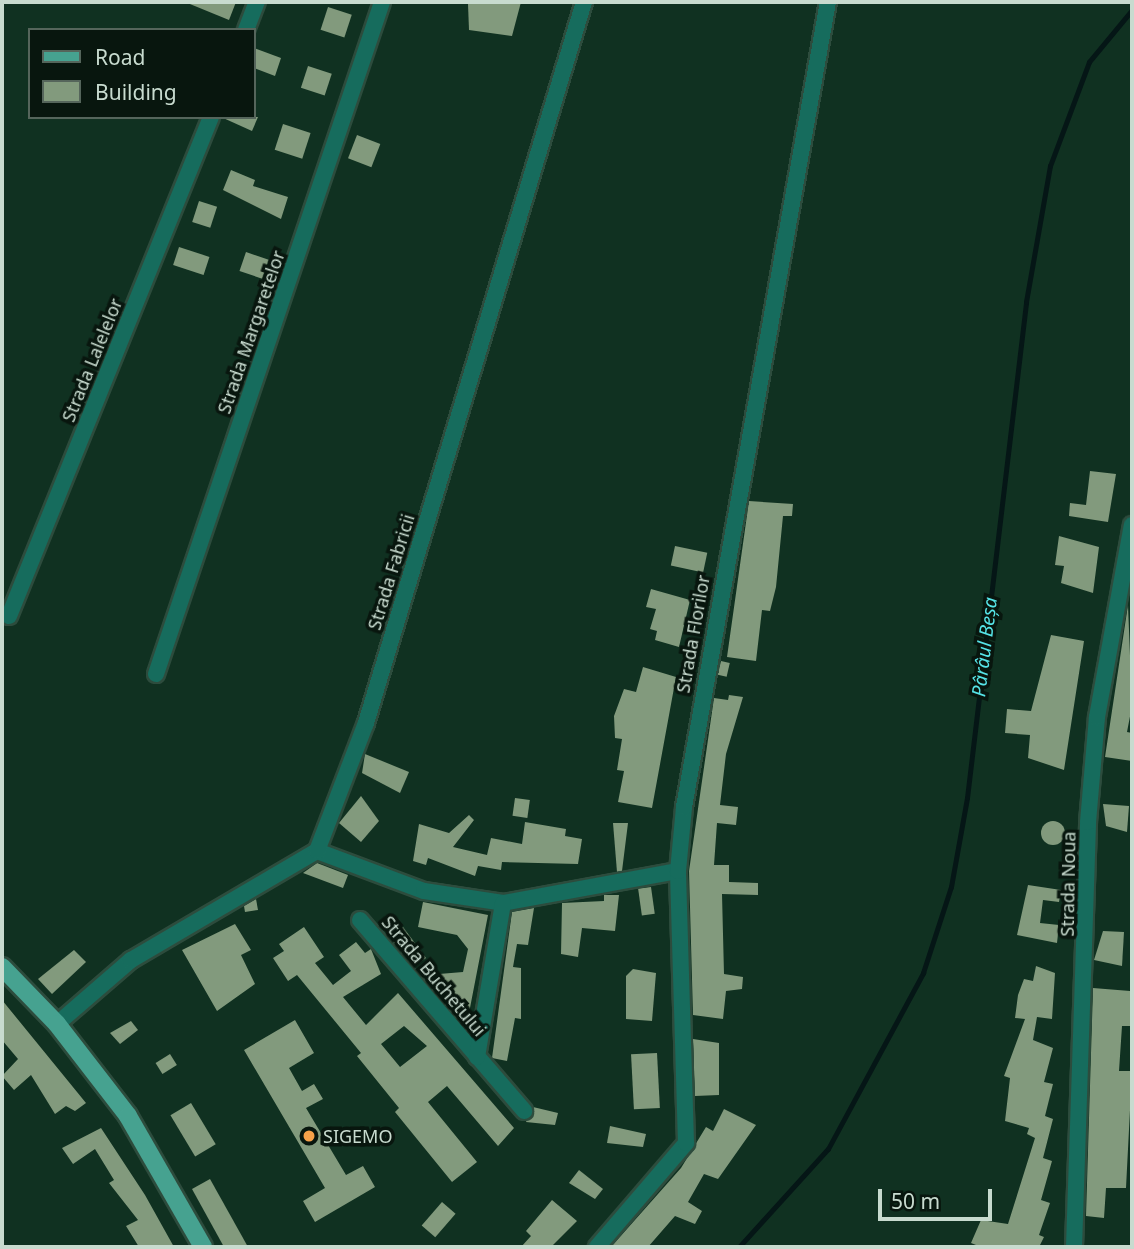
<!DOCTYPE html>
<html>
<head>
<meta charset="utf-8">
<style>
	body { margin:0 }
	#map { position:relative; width:1134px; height:1249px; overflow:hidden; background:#103121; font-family:"Noto Sans",sans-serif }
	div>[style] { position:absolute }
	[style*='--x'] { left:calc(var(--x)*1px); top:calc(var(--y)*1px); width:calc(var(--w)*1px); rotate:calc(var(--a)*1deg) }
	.stream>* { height:4.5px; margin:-2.25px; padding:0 2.25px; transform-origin:2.25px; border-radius:2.25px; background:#051616 }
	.building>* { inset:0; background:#829a7d; transform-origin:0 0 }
	.round { border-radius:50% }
	.roads { filter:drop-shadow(2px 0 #2d4c3d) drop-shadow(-2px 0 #2d4c3d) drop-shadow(0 2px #2d4c3d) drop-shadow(0 -2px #2d4c3d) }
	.minor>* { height:16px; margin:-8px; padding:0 8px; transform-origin:8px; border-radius:8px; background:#166c5d }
	.major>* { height:18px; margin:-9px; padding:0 9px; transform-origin:9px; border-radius:9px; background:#46a290 }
	.dots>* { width:19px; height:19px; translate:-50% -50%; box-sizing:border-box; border:4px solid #08160e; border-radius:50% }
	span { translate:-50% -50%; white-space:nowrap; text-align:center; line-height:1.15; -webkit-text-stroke:7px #08160e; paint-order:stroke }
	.street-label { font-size:18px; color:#c8dbcf }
	.poi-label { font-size:18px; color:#c8dbcf }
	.left { translate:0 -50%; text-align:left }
	.water-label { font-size:19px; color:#56e4e7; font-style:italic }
	.frame { position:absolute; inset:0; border:4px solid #c8dbcf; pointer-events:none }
	.legend { position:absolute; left:28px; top:28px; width:228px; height:91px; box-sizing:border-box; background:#08160e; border:2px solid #55655b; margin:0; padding:9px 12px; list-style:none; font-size:21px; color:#c8dbcf }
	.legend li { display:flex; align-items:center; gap:14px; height:35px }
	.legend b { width:35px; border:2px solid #55655b }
	.scale { position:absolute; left:878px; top:1189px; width:114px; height:32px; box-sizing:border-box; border:4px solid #c8dbcf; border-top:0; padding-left:9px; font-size:21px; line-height:24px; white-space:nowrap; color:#c8dbcf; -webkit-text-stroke:5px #08160e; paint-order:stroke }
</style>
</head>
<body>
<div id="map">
	<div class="stream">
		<i style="--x:739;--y:1247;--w:132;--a:-47.8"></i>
		<i style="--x:828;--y:1149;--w:200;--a:-61.6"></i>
		<i style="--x:923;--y:973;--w:90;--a:-72"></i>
		<i style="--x:951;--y:887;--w:90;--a:-79.8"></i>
		<i style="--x:967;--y:798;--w:499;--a:-83.2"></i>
		<i style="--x:1026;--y:302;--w:138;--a:-80"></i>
		<i style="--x:1050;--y:166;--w:111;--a:-69.4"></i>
		<i style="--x:1089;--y:62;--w:67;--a:-50.4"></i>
	</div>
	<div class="building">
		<i style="clip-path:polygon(185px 2px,236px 2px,229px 20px)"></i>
		<i style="clip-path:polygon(521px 2px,512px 36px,469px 30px,468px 4px)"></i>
		<i style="left:328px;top:7px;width:25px;height:24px;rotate:18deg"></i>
		<i style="clip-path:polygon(254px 48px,281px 58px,275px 76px,254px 68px)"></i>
		<i style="left:308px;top:66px;width:25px;height:23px;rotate:18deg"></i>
		<i style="clip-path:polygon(221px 117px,258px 117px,252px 131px)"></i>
		<i style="left:283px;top:124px;width:29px;height:27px;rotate:18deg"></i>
		<i style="left:357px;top:135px;width:25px;height:25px;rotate:21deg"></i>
		<i style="clip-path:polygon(231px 170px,255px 180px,253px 186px,288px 197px,281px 219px,223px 190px)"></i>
		<i style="left:199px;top:201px;width:19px;height:22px;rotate:18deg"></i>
		<i style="left:179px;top:247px;width:32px;height:19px;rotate:18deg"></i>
		<i style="left:246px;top:252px;width:24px;height:20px;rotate:19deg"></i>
		<i style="clip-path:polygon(1090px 471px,1116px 474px,1108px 522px,1069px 516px,1070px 503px,1086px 505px)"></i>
		<i style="clip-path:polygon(749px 501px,793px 504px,792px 516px,783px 516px,776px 587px,770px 611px,762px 610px,756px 661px,727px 657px)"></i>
		<i style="clip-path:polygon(1059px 536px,1099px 547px,1093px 593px,1061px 583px,1064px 566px,1055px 565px)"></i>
		<i style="left:675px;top:546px;width:33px;height:20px;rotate:12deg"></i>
		<i style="clip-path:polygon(651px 589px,690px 600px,679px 647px,655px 640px,657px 631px,650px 629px,656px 609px,646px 607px)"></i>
		<i style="clip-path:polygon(1128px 605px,1132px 706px,1127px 732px,1132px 733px,1132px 761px,1105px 757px)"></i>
		<i style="clip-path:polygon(1051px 635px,1084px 641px,1064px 770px,1028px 758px,1030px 735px,1005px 733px,1007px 709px,1031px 711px)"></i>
		<i style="left:721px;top:661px;width:9px;height:14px;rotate:13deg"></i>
		<i style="clip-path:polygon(643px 667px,676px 677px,652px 808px,618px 802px,624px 771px,617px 770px,622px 739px,615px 738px,614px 716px,624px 689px,636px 692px)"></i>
		<i style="clip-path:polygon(729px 695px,743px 697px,726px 754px,720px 805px,738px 807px,736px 825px,717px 823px,714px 865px,729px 865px,729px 882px,758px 883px,758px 895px,722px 894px,724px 974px,743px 977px,742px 989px,726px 991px,723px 1019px,693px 1015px,689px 871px,714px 698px,728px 700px)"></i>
		<i style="clip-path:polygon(365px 754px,409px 772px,400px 793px,362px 773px)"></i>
		<i style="clip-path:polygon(361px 796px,379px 821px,361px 842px,339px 823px)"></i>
		<i style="left:515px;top:798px;width:15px;height:18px;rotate:8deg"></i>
		<i style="clip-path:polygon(1103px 804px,1129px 806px,1127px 832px,1106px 826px)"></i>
		<i style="clip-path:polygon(469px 815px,474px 820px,453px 847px,487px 855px,491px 838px,522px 844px,525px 822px,566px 829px,565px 836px,582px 839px,578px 864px,502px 862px,501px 870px,478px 866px,475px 876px,428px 858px,426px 865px,413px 861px,419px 824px,449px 833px)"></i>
		<i class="round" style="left:1041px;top:821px;width:24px;height:24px"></i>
		<i style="clip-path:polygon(613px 823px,628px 823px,622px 871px,617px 872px)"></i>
		<i style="clip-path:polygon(317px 863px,348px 875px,343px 888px,303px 873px)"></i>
		<i style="clip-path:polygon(1028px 885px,1061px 890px,1059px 902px,1043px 900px,1040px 923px,1059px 925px,1057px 943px,1017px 935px)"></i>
		<i style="left:651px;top:887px;width:27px;height:13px;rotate:82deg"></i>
		<i style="clip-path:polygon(604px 895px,619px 895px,615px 931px,582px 928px,578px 957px,561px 954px,562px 903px,604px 901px)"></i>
		<i style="clip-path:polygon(256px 899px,258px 910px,245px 912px,244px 906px)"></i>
		<i style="clip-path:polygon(423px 902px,488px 915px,469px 1013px,451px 1010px,449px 988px,437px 985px,439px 974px,463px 972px,468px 949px,457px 935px,418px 927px)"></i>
		<i style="clip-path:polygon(534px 908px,528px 945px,517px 944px,513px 967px,521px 968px,521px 1019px,515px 1018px,507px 1061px,492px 1058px,512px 912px)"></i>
		<i style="clip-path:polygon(235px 924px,251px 950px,241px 955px,255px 984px,217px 1011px,182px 950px)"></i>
		<i style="clip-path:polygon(evenodd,304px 927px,324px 957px,315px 963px,333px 985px,351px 971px,339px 955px,356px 942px,365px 953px,371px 949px,381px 974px,343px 997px,366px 1025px,398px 993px,514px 1128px,498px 1146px,447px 1086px,428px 1102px,477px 1162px,452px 1182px,395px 1112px,399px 1108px,357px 1056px,361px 1053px,297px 975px,288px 981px,273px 958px,284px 951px,279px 944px,304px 927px,404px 1026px,427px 1046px,400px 1067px,381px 1044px,404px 1026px)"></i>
		<i style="clip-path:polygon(403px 927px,426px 958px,414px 967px,388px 936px)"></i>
		<i style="clip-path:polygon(1103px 931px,1124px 932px,1122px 966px,1094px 960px)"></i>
		<i style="clip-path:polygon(74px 950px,86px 962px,52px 994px,38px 979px)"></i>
		<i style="clip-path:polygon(1036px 966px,1055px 973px,1052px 1019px,1037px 1017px,1033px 1040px,1053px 1048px,1044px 1082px,1053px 1084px,1045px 1116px,1053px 1119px,1043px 1158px,1052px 1161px,1041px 1200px,1050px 1203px,1039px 1235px,1044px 1237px,1039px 1247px,981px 1247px,971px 1243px,981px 1220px,1008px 1224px,1035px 1138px,1027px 1134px,1029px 1128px,1005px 1121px,1010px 1078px,1004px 1076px,1025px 1019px,1015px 1018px,1018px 995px,1024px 979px,1033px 981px)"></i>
		<i style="clip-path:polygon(633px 969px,656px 973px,652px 1021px,626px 1019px,626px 976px)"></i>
		<i style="clip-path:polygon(1093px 988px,1130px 991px,1132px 1009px,1132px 1026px,1122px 1026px,1119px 1071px,1132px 1071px,1126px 1188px,1106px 1188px,1104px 1218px,1086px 1216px)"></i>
		<i style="clip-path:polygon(2px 1000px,86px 1103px,75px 1111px,66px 1106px,55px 1114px,31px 1075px,14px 1090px,2px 1076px,18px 1059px,2px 1040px)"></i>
		<i style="clip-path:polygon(295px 1020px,314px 1053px,289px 1068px,302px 1091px,314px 1084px,323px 1099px,306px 1108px,346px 1175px,363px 1166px,375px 1187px,315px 1222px,303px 1201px,325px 1188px,244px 1050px)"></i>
		<i style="clip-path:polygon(131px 1021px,138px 1030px,120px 1044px,110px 1033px)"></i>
		<i style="clip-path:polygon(693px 1039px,719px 1043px,719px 1095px,695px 1096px)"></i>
		<i style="left:657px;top:1053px;width:55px;height:26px;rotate:87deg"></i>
		<i style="left:170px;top:1054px;width:13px;height:17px;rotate:58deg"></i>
		<i style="left:191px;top:1103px;width:48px;height:24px;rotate:59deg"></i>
		<i style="clip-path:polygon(533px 1107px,558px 1113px,555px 1125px,526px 1122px)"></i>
		<i style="clip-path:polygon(724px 1109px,756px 1125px,718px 1179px,704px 1174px,688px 1202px,702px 1211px,695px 1224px,675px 1216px,648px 1247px,611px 1247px,681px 1168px,706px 1127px,713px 1131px)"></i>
		<i style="clip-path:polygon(610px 1126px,646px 1134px,643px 1147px,607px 1143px)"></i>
		<i style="clip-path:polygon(101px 1128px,145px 1195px,174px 1247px,139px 1247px,126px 1226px,138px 1220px,109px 1183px,114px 1180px,95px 1149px,73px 1164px,62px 1148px)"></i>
		<i style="clip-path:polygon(579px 1170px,603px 1189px,595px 1199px,569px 1183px)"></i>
		<i style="clip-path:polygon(210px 1179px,248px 1247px,224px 1247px,192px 1189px)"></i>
		<i style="clip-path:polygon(552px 1200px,577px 1221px,551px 1247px,521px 1247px,531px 1236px,526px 1231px)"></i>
		<i style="left:442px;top:1202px;width:18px;height:31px;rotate:41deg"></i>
	</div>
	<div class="roads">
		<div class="minor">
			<i style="--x:246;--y:30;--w:30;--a:-69"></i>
			<i style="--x:9;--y:616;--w:538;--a:-67.96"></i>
			<i style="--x:156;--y:674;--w:709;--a:-71.41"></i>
			<i style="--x:317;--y:851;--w:114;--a:20.5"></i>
			<i style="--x:424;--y:891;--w:80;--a:8.6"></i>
			<i style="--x:503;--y:903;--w:178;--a:-10.4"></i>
			<i style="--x:360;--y:920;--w:252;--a:49.3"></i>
			<i style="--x:57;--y:1024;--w:98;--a:-40.9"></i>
			<i style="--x:131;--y:960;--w:216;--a:-30.4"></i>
			<i style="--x:317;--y:851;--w:137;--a:-69.1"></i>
			<i style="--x:366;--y:723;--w:753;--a:-73.18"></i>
			<i style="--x:477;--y:1057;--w:156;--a:-80.4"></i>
			<i style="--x:597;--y:1247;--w:137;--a:-49.4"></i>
			<i style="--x:686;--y:1143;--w:272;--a:-91.7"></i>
			<i style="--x:678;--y:871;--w:64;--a:-84.6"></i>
			<i style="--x:684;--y:807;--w:818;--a:-79.86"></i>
			<i style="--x:1074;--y:1247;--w:425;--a:-88.1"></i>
			<i style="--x:1088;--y:822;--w:105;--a:-85.1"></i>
			<i style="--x:1097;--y:717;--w:195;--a:-79.7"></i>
		</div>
		<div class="major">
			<i style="--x:2;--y:967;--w:79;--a:46"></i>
			<i style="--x:57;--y:1024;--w:116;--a:52.3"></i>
			<i style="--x:128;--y:1116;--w:151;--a:60.2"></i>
		</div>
	</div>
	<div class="dots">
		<i style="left:309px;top:1136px;background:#f7a149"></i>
	</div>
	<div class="street-label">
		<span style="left:251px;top:332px;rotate:-71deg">Strada Margaretelor</span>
		<span style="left:92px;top:360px;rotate:-68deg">Strada Lalelelor</span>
		<span style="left:391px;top:572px;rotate:-73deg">Strada Fabricii</span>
		<span style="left:693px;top:634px;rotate:-80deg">Strada Florilor</span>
		<span style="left:1068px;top:884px;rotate:-89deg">Strada Noua</span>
		<span style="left:434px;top:976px;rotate:50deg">Strada Buchetului</span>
	</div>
	<div class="poi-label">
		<span class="left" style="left:323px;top:1136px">SIGEMO</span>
	</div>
	<div class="water-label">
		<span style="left:985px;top:647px;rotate:-83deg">Pârâul Beșa</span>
	</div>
	<div class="frame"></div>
	<ul class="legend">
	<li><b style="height:9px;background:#46a290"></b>Road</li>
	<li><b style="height:19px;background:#829a7d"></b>Building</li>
	</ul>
	<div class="scale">50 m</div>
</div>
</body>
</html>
